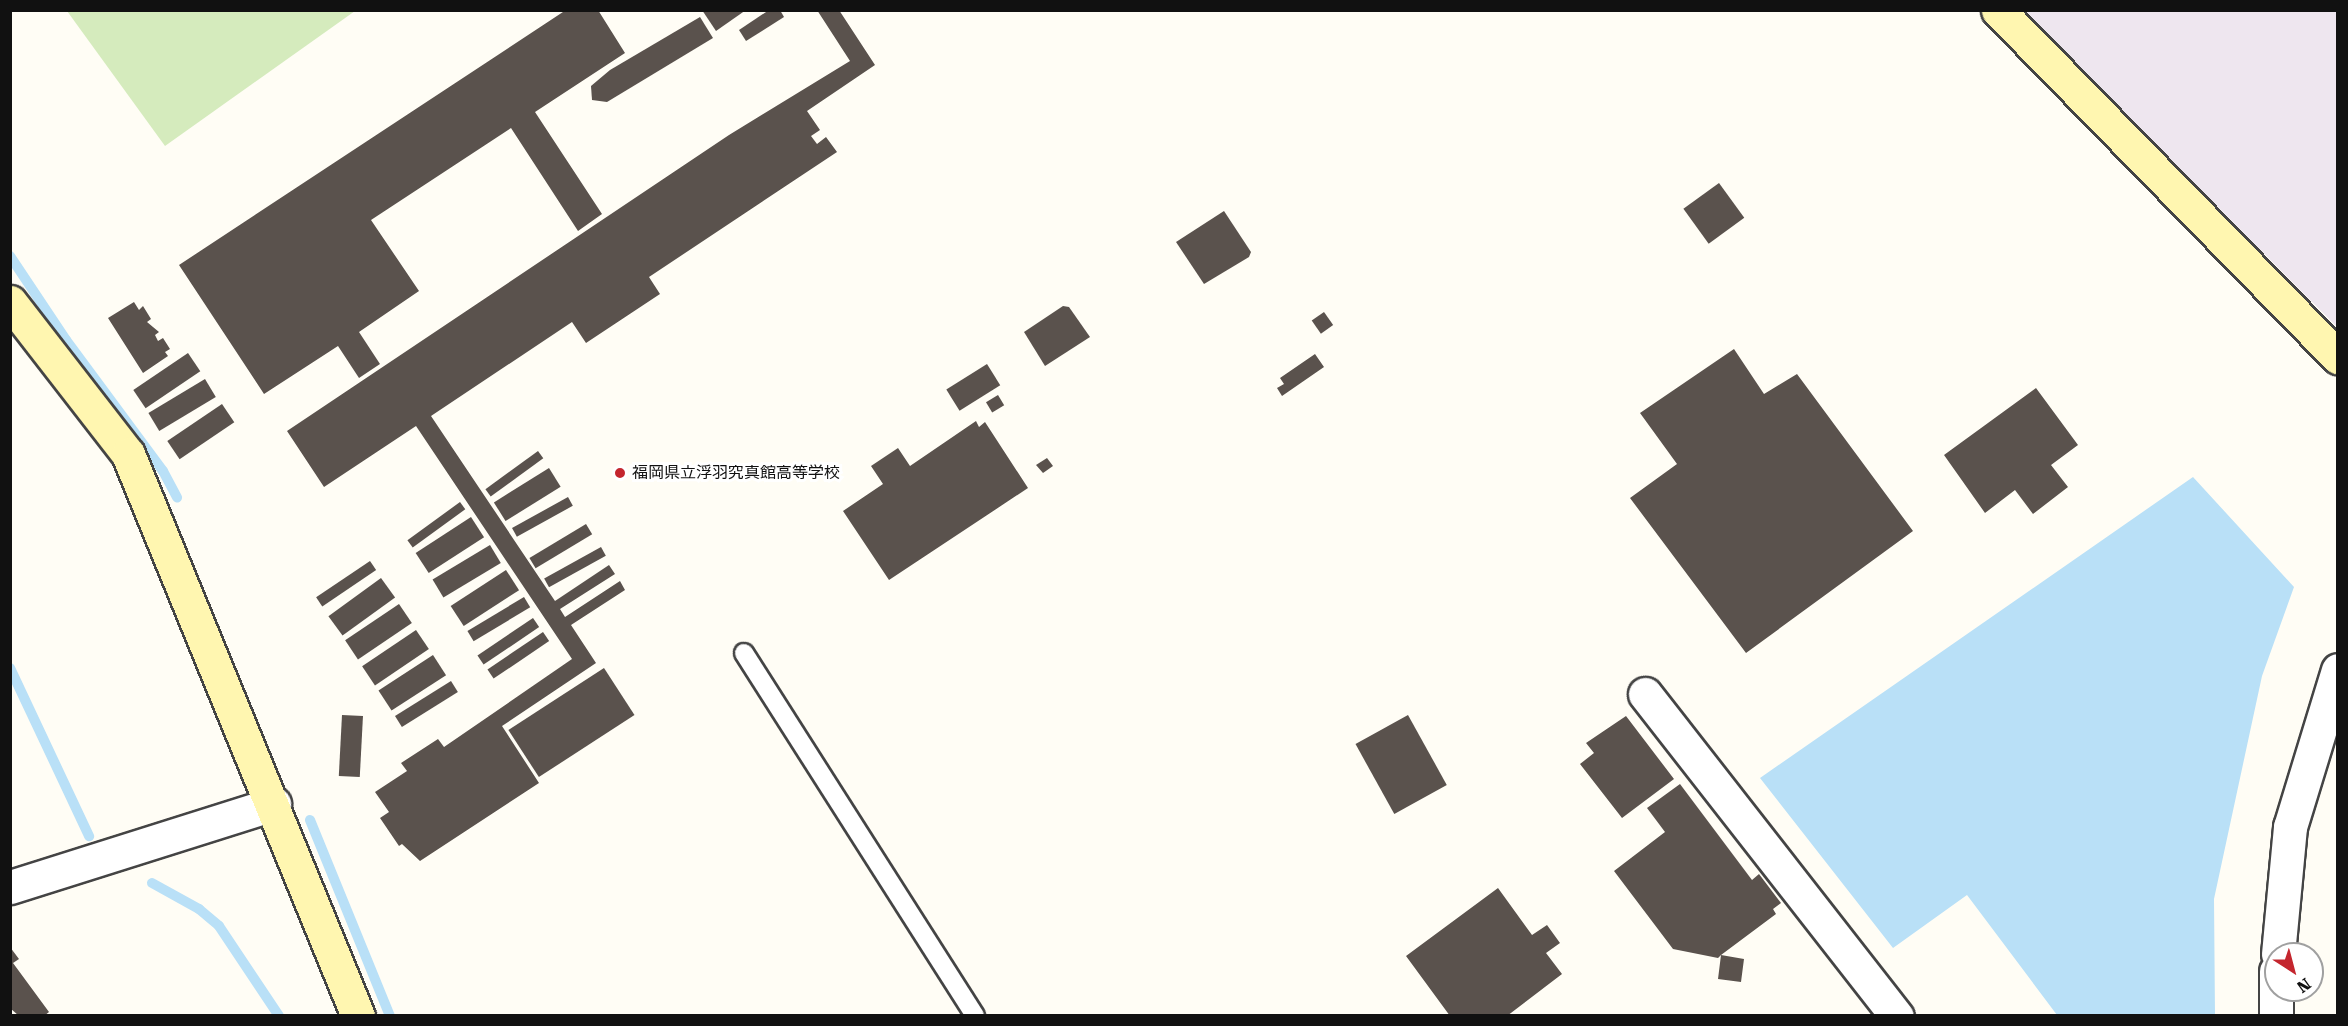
<!DOCTYPE html>
<html>
<head>
<meta charset="utf-8">
<style>
	body { margin:0 }
	#map { position:relative; width:2348px; height:1026px; overflow:hidden; background:#fffdf5; font-family:"Roboto Serif","Noto Sans JP",serif }
	div>[style] { position:absolute }
	[style*='--x'] { left:calc(var(--x)*1px); top:calc(var(--y)*1px); width:calc(var(--w)*1px); rotate:calc(var(--a)*1deg) }
	.industrial>* { inset:0; background:#eee6ef }
	.green>* { inset:0; background:#d5ebbd }
	.water>* { inset:0; background:#b9e0f7 }
	.stream>* { height:10px; margin:-5px; padding:0 5px; transform-origin:5px; border-radius:5px; background:#b9e0f7 }
	.building>* { inset:0; background:#5a524d; transform-origin:0 0 }
	.roads { filter:drop-shadow(2px 0 #444) drop-shadow(-2px 0 #444) drop-shadow(0 2px #444) drop-shadow(0 -2px #444) }
	.lane>* { height:18px; margin:-9px; padding:0 9px; transform-origin:9px; border-radius:9px; background:#fff }
	.street>* { height:33px; margin:-16.5px; padding:0 16.5px; transform-origin:16.5px; border-radius:16.5px; background:#fff }
	.secondary>* { height:33px; margin:-16.5px; padding:0 16.5px; transform-origin:16.5px; border-radius:16.5px; background:#fff6b0 }
	.dots>* { width:16px; height:16px; translate:-50% -50%; box-sizing:border-box; border:3px solid #fff; border-radius:50% }
	span { translate:-50% -50%; white-space:nowrap; text-align:center; line-height:1.15; -webkit-text-stroke:6px #fff; paint-order:stroke }
	.poi-label { font-size:16px; color:#111 }
	.left { translate:0 -50%; text-align:left }
	.frame { position:absolute; inset:0; border:12px solid #111; pointer-events:none }
	.north { position:absolute; left:2264px; top:942px; width:60px; height:60px; box-sizing:border-box; background:#fff; border:2px solid #a0a0a0; border-radius:50%; rotate:144deg; font-size:16px; font-weight:700; line-height:24px; text-align:center; color:#111 }
	.north::after { content:''; display:block; margin:auto; width:21px; height:27px; background:#c4262e; clip-path:polygon(50% 0,100% 100%,50% 72%,0 100%) }
</style>
</head>
<body>
<div id="map">
	<div class="industrial">
		<i style="clip-path:polygon(2023px 11px,2337px 11px,2337px 327px)"></i>
	</div>
	<div class="green">
		<i style="clip-path:polygon(67px 11px,355px 11px,165px 146px)"></i>
	</div>
	<div class="water">
		<i style="clip-path:polygon(2193px 477px,2294px 587px,2262px 676px,2214px 899px,2215px 1015px,2057px 1015px,1967px 895px,1893px 948px,1760px 778px)"></i>
	</div>
	<div class="stream">
		<i style="--x:10;--y:256;--w:101;--a:56.3"></i>
		<i style="--x:66;--y:340;--w:163;--a:53.5"></i>
		<i style="--x:163;--y:471;--w:30;--a:62"></i>
		<i style="--x:10;--y:668;--w:186;--a:64.8"></i>
		<i style="--x:310;--y:820;--w:212;--a:67.8"></i>
		<i style="--x:152;--y:883;--w:54;--a:29"></i>
		<i style="--x:199;--y:909;--w:26;--a:40"></i>
		<i style="--x:219;--y:926;--w:108;--a:56.3"></i>
	</div>
	<div class="building">
		<i style="clip-path:polygon(566px 10px,598px 10px,625px 53px,535px 112px,602px 214px,578px 231px,511px 128px,371px 220px,419px 291px,359px 332px,380px 364px,359px 378px,338px 346px,264px 394px,179px 265px)"></i>
		<i style="clip-path:polygon(702px 10px,746px 10px,716px 31px)"></i>
		<i style="clip-path:polygon(769px 10px,780px 10px,784px 17px,746px 41px,739px 30px)"></i>
		<i style="clip-path:polygon(817px 10px,839px 10px,875px 65px,807px 111px,820px 130px,811px 136px,817px 144px,826px 137px,837px 152px,649px 277px,660px 294px,586px 343px,572px 322px,431px 416px,555px 601px,609px 565px,615px 574px,560px 609px,565px 617px,620px 581px,625px 590px,571px 625px,596px 663px,502px 726px,539px 783px,420px 861px,402px 844px,399px 846px,380px 818px,389px 812px,375px 792px,407px 771px,401px 763px,438px 739px,444px 747px,572px 659px,416px 426px,324px 487px,287px 431px,729px 135px,850px 61px)"></i>
		<i style="clip-path:polygon(700px 17px,713px 38px,607px 102px,592px 100px,591px 86px,610px 70px)"></i>
		<i style="left:1719px;top:183px;width:43px;height:44px;rotate:54deg"></i>
		<i style="clip-path:polygon(1224px 211px,1251px 252px,1249px 257px,1204px 284px,1176px 242px)"></i>
		<i style="clip-path:polygon(134px 302px,139px 310px,143px 306px,151px 319px,147px 322px,159px 332px,155px 335px,158px 341px,163px 338px,170px 349px,165px 352px,168px 356px,143px 373px,108px 318px)"></i>
		<i style="clip-path:polygon(1063px 306px,1069px 307px,1090px 337px,1045px 366px,1024px 332px)"></i>
		<i style="left:1324px;top:312px;width:16px;height:15px;rotate:55deg"></i>
		<i style="clip-path:polygon(1734px 349px,1764px 394px,1797px 374px,1913px 531px,1746px 653px,1630px 498px,1677px 464px,1640px 413px)"></i>
		<i style="left:188px;top:353px;width:22px;height:66px;rotate:56deg"></i>
		<i style="clip-path:polygon(1315px 354px,1324px 367px,1282px 396px,1277px 388px,1284px 384px,1280px 378px)"></i>
		<i style="left:987px;top:364px;width:25px;height:48px;rotate:58deg"></i>
		<i style="left:205px;top:379px;width:21px;height:66px;rotate:59deg"></i>
		<i style="clip-path:polygon(2036px 388px,2078px 445px,2051px 465px,2068px 487px,2033px 514px,2015px 490px,1985px 513px,1944px 455px)"></i>
		<i style="left:998px;top:395px;width:12px;height:14px;rotate:59deg"></i>
		<i style="left:222px;top:404px;width:22px;height:66px;rotate:56deg"></i>
		<i style="clip-path:polygon(976px 421px,979px 427px,985px 422px,1028px 488px,889px 580px,843px 511px,883px 484px,871px 466px,898px 448px,910px 466px)"></i>
		<i style="left:538px;top:451px;width:9px;height:65px;rotate:54deg"></i>
		<i style="clip-path:polygon(1047px 458px,1053px 466px,1043px 473px,1036px 465px)"></i>
		<i style="left:549px;top:468px;width:22px;height:65px;rotate:58deg"></i>
		<i style="left:568px;top:497px;width:10px;height:64px;rotate:61deg"></i>
		<i style="left:460px;top:502px;width:9px;height:65px;rotate:54deg"></i>
		<i style="left:471px;top:517px;width:24px;height:66px;rotate:57deg"></i>
		<i style="left:586px;top:524px;width:12px;height:66px;rotate:59deg"></i>
		<i style="left:490px;top:545px;width:21px;height:67px;rotate:59deg"></i>
		<i style="left:601px;top:547px;width:10px;height:65px;rotate:61deg"></i>
		<i style="left:370px;top:561px;width:11px;height:65px;rotate:56deg"></i>
		<i style="left:506px;top:570px;width:24px;height:66px;rotate:57deg"></i>
		<i style="left:381px;top:578px;width:24px;height:65px;rotate:54deg"></i>
		<i style="left:524px;top:597px;width:12px;height:66px;rotate:59deg"></i>
		<i style="left:399px;top:604px;width:23px;height:65px;rotate:56deg"></i>
		<i style="left:533px;top:618px;width:11px;height:67px;rotate:56deg"></i>
		<i style="left:416px;top:630px;width:23px;height:65px;rotate:56deg"></i>
		<i style="left:543px;top:632px;width:11px;height:67px;rotate:56deg"></i>
		<i style="left:433px;top:655px;width:24px;height:65px;rotate:57deg"></i>
		<i style="left:604px;top:668px;width:56px;height:114px;rotate:57deg"></i>
		<i style="left:451px;top:681px;width:13px;height:66px;rotate:58deg"></i>
		<i style="left:342px;top:715px;width:21px;height:61px;rotate:3deg"></i>
		<i style="left:1408px;top:715px;width:80px;height:60px;rotate:61deg"></i>
		<i style="clip-path:polygon(1626px 716px,1674px 779px,1622px 818px,1580px 764px,1594px 753px,1586px 743px)"></i>
		<i style="clip-path:polygon(1680px 784px,1752px 880px,1759px 874px,1781px 903px,1773px 909px,1776px 914px,1721px 955px,1744px 959px,1741px 982px,1718px 979px,1721px 955px,1718px 958px,1673px 949px,1614px 871px,1665px 832px,1647px 808px)"></i>
		<i style="clip-path:polygon(1498px 888px,1532px 935px,1547px 925px,1560px 943px,1546px 953px,1562px 974px,1507px 1016px,1450px 1016px,1406px 956px)"></i>
		<i style="clip-path:polygon(10px 947px,19px 959px,13px 963px,49px 1012px,44px 1016px,19px 1016px,10px 1008px)"></i>
	</div>
	<div class="roads">
		<div class="lane">
			<i style="--x:744;--y:653;--w:430;--a:57.5"></i>
		</div>
		<div class="street">
			<i style="--x:1645;--y:694;--w:409;--a:52"></i>
			<i style="--x:10;--y:887;--w:277;--a:-17.5"></i>
			<i style="--x:2278;--y:954;--w:128;--a:-84.6"></i>
			<i style="--x:2290;--y:827;--w:164;--a:-73"></i>
			<i style="--x:2276;--y:971;--w:45;--a:90"></i>
		</div>
		<div class="secondary">
			<i style="--x:1998;--y:10;--w:486;--a:45.6"></i>
			<i style="--x:10;--y:302;--w:192;--a:52.2"></i>
			<i style="--x:128;--y:454;--w:607;--a:67.74"></i>
		</div>
	</div>
	<div class="dots">
		<i style="left:620px;top:473px;background:#c4262e"></i>
	</div>
	<div class="poi-label">
		<span class="left" style="left:632px;top:473px">福岡県立浮羽究真館高等学校</span>
	</div>
	<div class="frame"></div>
	<div class="north">N</div>
</div>
</body>
</html>
